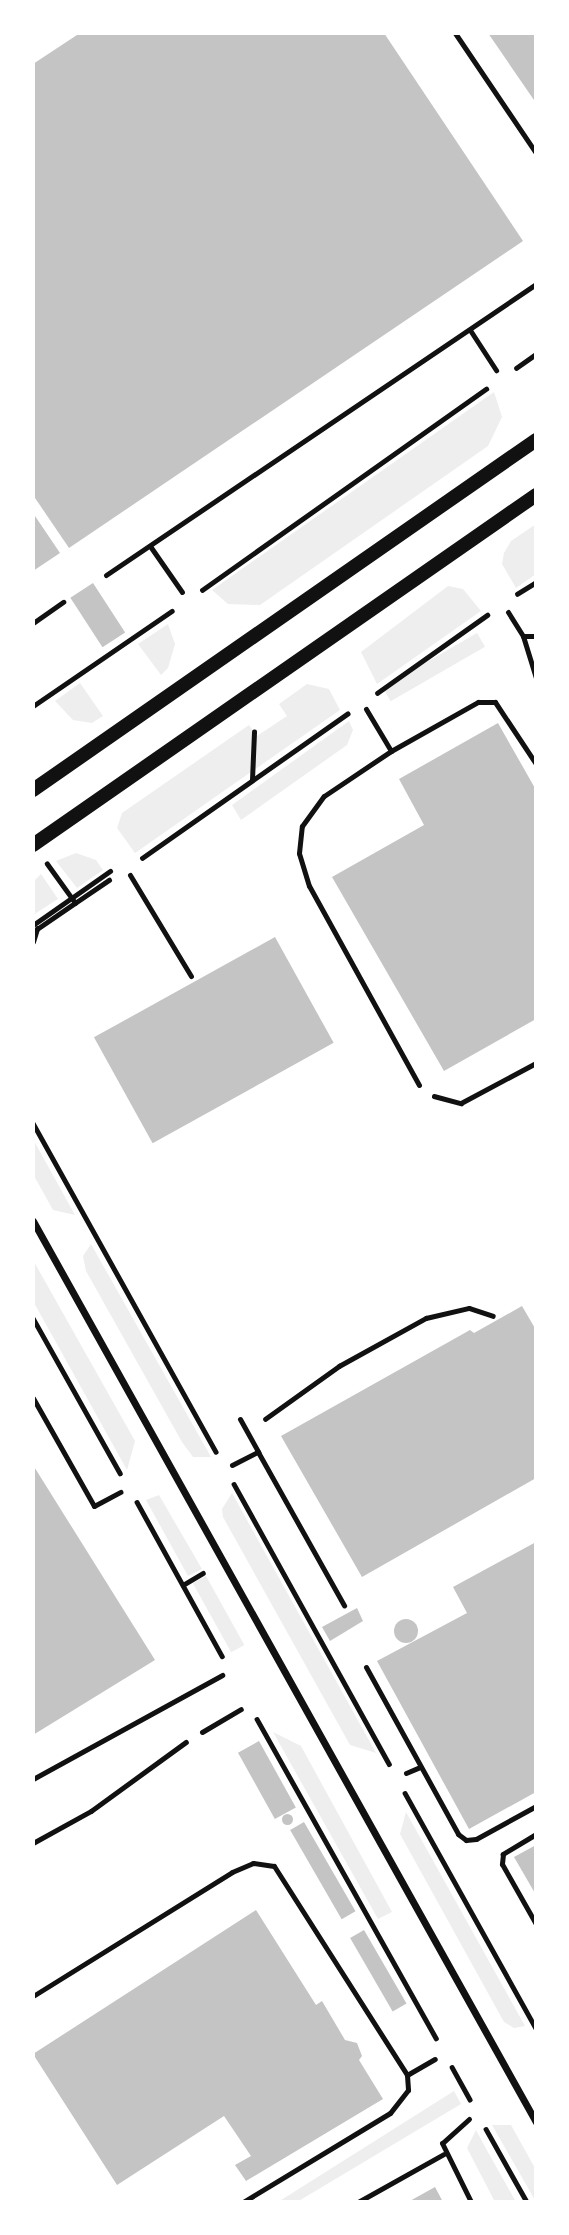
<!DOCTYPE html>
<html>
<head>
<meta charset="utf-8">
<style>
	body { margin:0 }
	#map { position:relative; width:569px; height:2235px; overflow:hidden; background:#fff; font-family:Spectral,serif }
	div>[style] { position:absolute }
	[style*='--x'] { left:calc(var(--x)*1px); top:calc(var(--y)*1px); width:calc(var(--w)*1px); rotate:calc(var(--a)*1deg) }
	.green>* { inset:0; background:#eee; transform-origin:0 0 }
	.building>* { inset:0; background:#c4c4c4; transform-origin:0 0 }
	.round { border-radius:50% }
	.path>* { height:4.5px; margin:-2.25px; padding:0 2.25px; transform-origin:2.25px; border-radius:2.25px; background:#111 }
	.service>* { height:5px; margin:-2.5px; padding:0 2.5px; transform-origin:2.5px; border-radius:2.5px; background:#111 }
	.minor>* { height:7px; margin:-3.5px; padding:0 3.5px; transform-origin:3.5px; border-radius:3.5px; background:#111 }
	.secondary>* { height:14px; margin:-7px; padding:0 7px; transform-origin:7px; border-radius:7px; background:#111 }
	span { translate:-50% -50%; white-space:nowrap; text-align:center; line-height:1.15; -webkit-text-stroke:5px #fff; paint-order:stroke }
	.frame { position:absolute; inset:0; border:35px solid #fff; pointer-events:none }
</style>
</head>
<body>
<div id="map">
	<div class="green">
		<i style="clip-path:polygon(494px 392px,502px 417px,488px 446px,260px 605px,228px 604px,212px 590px)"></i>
		<i style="clip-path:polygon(536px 524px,536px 574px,516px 588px,502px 564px,504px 553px,511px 541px)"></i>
		<i style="clip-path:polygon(448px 586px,463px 589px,481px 611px,377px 684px,361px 652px)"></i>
		<i style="clip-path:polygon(168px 624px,175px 644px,168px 668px,161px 675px,138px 644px)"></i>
		<i style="left:477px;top:633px;width:16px;height:109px;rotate:60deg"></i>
		<i style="clip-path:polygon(80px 683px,103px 716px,92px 723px,73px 720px,55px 701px)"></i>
		<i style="clip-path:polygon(307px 684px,329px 689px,340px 710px,135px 853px,117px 828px,122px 813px,249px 725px,257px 736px,287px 716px,279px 704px)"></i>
		<i style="clip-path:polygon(349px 721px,353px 730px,347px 745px,241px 820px,232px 805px)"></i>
		<i style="clip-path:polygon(76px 853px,96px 860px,103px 870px,77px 888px,56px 861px)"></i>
		<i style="clip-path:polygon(41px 874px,58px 899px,33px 915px,33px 882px)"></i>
		<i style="clip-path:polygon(33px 1139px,75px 1215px,53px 1210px,33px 1174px)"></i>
		<i style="clip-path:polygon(91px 1244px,122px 1299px,211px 1457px,193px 1457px,182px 1442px,86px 1271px,83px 1256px)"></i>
		<i style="clip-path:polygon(33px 1260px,135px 1441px,127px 1470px,33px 1301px)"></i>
		<i style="clip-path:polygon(232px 1493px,376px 1753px,350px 1745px,223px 1517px,222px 1509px)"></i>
		<i style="clip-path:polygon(159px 1495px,202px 1569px,188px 1576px,146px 1500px)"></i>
		<i style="left:206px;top:1576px;width:79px;height:15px;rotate:61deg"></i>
		<i style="clip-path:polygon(273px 1732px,301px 1746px,392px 1912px,378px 1919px)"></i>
		<i style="clip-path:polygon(406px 1812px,525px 2026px,514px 2028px,504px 2022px,400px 1834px)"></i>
		<i style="clip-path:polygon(454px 2091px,461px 2104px,297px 2202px,278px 2202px)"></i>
		<i style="clip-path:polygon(492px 2125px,511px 2125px,536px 2170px,536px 2202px)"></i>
		<i style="clip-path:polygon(476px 2130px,489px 2154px,516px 2202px,495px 2202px,467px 2148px)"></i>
	</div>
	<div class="building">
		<i style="clip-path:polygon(80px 33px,384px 33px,523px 241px,69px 548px,33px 495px,33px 64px)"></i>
		<i style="clip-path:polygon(488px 33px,536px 33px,536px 103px)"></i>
		<i style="clip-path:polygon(33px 513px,60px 553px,33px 571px)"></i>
		<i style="left:93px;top:583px;width:59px;height:27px;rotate:57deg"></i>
		<i style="clip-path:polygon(498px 723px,536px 790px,536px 1019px,444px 1071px,332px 877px,424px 825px,399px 779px)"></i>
		<i style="left:275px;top:937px;width:121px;height:207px;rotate:61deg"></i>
		<i style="clip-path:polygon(522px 1306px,536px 1330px,536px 1478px,362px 1577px,281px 1436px,470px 1330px,474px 1333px)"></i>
		<i style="clip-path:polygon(33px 1465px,155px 1660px,33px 1735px)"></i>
		<i style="clip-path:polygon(536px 1542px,536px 1792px,469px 1829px,377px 1661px,467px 1613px,453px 1587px)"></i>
		<i style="clip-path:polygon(357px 1608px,363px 1621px,330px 1641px,322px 1627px)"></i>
		<i class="round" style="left:394px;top:1619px;width:24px;height:24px"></i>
		<i style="left:259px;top:1741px;width:76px;height:24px;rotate:61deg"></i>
		<i class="round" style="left:281.5px;top:1813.5px;width:11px;height:11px"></i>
		<i style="left:304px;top:1822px;width:103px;height:16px;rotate:60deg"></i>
		<i style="clip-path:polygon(536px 1845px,536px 1895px,514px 1857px)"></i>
		<i style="clip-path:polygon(256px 1910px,316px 2005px,322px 2001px,345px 2040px,357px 2043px,362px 2056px,359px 2060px,383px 2099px,246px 2181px,235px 2165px,251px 2156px,224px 2116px,117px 2185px,33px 2054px)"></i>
		<i style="left:364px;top:1930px;width:85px;height:16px;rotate:60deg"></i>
		<i style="clip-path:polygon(435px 2187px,443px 2202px,408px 2202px)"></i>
	</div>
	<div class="path">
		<i style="--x:516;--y:368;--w:24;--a:-35"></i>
		<i style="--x:202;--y:590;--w:348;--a:-35.3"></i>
		<i style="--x:517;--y:594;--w:22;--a:-32"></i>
		<i style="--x:377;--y:693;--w:135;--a:-35.3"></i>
		<i style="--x:33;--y:706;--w:168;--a:-34.4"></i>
		<i style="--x:252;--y:780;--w:48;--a:-87.6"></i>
		<i style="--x:142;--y:858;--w:251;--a:-35.1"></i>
		<i style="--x:75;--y:903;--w:41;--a:-34.1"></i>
		<i style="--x:33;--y:925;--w:94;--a:-35"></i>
		<i style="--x:33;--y:942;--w:14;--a:-73"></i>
		<i style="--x:37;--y:929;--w:46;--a:-34.4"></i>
		<i style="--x:75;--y:903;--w:48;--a:-125.7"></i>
		<i style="--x:434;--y:1096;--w:28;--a:15"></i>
		<i style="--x:461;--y:1103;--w:85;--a:-28.1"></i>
		<i style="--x:33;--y:1123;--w:376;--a:60.9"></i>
		<i style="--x:33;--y:1318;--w:178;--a:60.7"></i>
		<i style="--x:265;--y:1419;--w:91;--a:-35.6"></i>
		<i style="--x:339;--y:1366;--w:99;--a:-28.9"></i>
		<i style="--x:426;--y:1318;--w:44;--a:-13.1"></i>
		<i style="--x:469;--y:1308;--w:25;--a:18"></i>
		<i style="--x:234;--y:1484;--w:320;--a:61"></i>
		<i style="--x:137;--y:1502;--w:176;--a:61.1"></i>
		<i style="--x:183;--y:1585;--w:23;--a:-31"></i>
		<i style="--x:257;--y:1719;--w:366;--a:60.7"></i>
		<i style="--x:405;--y:1793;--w:269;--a:60.9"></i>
		<i style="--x:33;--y:1843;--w:66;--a:-28.9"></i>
		<i style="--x:91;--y:1811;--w:117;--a:-36"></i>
		<i style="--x:452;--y:2067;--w:37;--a:61"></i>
		<i style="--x:486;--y:2129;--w:84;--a:60.7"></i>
	</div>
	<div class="service">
		<i style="--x:455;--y:33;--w:145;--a:56"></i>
		<i style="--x:470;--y:330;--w:48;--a:57"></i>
		<i style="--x:150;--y:546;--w:56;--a:55.2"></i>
		<i style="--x:106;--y:575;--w:519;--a:-34.09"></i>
		<i style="--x:508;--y:612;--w:28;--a:58"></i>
		<i style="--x:523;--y:636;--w:44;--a:72.8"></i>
		<i style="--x:33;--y:623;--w:37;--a:-35"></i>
		<i style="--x:523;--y:636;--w:13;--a:0"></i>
		<i style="--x:366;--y:709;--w:49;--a:59.2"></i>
		<i style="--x:130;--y:875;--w:118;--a:58.9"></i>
		<i style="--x:419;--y:1085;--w:227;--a:-118.9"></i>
		<i style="--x:309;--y:886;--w:34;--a:-107"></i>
		<i style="--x:299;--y:853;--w:27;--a:-84"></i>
		<i style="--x:302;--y:826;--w:37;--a:-54"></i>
		<i style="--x:324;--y:796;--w:81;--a:-33.9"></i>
		<i style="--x:391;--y:751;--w:100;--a:-29.4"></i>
		<i style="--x:478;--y:702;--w:17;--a:0"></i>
		<i style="--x:495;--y:702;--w:74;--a:56.5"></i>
		<i style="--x:33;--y:1398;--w:124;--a:60.5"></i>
		<i style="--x:94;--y:1506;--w:30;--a:-28"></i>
		<i style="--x:240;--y:1419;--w:38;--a:61"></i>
		<i style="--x:232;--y:1465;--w:29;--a:-27"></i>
		<i style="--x:258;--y:1452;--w:176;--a:60.7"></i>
		<i style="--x:366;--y:1667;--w:191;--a:61.1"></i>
		<i style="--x:458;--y:1834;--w:10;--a:37"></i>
		<i style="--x:466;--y:1840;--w:10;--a:-6"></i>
		<i style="--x:476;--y:1839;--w:68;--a:-28.8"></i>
		<i style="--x:202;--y:1732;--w:45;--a:-30.5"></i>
		<i style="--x:406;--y:1773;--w:15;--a:-23"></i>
		<i style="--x:33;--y:1779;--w:216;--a:-28.8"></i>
		<i style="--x:536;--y:1834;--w:39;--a:149"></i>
		<i style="--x:503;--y:1854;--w:10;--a:96"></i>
		<i style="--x:502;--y:1864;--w:69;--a:60.5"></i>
		<i style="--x:33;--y:1996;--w:234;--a:-31.9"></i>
		<i style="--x:232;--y:1872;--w:23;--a:-23"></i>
		<i style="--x:253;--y:1863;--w:21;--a:8"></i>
		<i style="--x:274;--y:1866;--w:248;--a:57.5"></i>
		<i style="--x:407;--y:2075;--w:15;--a:86"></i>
		<i style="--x:408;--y:2090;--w:29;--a:128"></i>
		<i style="--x:390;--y:2113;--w:172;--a:148.8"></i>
		<i style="--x:407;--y:2075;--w:32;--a:-30"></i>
		<i style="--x:469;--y:2119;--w:36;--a:138"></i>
		<i style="--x:442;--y:2143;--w:66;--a:63.8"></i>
		<i style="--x:358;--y:2202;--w:98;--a:-29.2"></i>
	</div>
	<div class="minor">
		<i style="--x:33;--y:1221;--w:1032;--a:60.83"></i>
	</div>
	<div class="secondary">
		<i style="--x:33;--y:790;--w:613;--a:-34.83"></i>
		<i style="--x:33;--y:845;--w:613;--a:-34.83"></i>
	</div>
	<div class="frame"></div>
</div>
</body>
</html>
